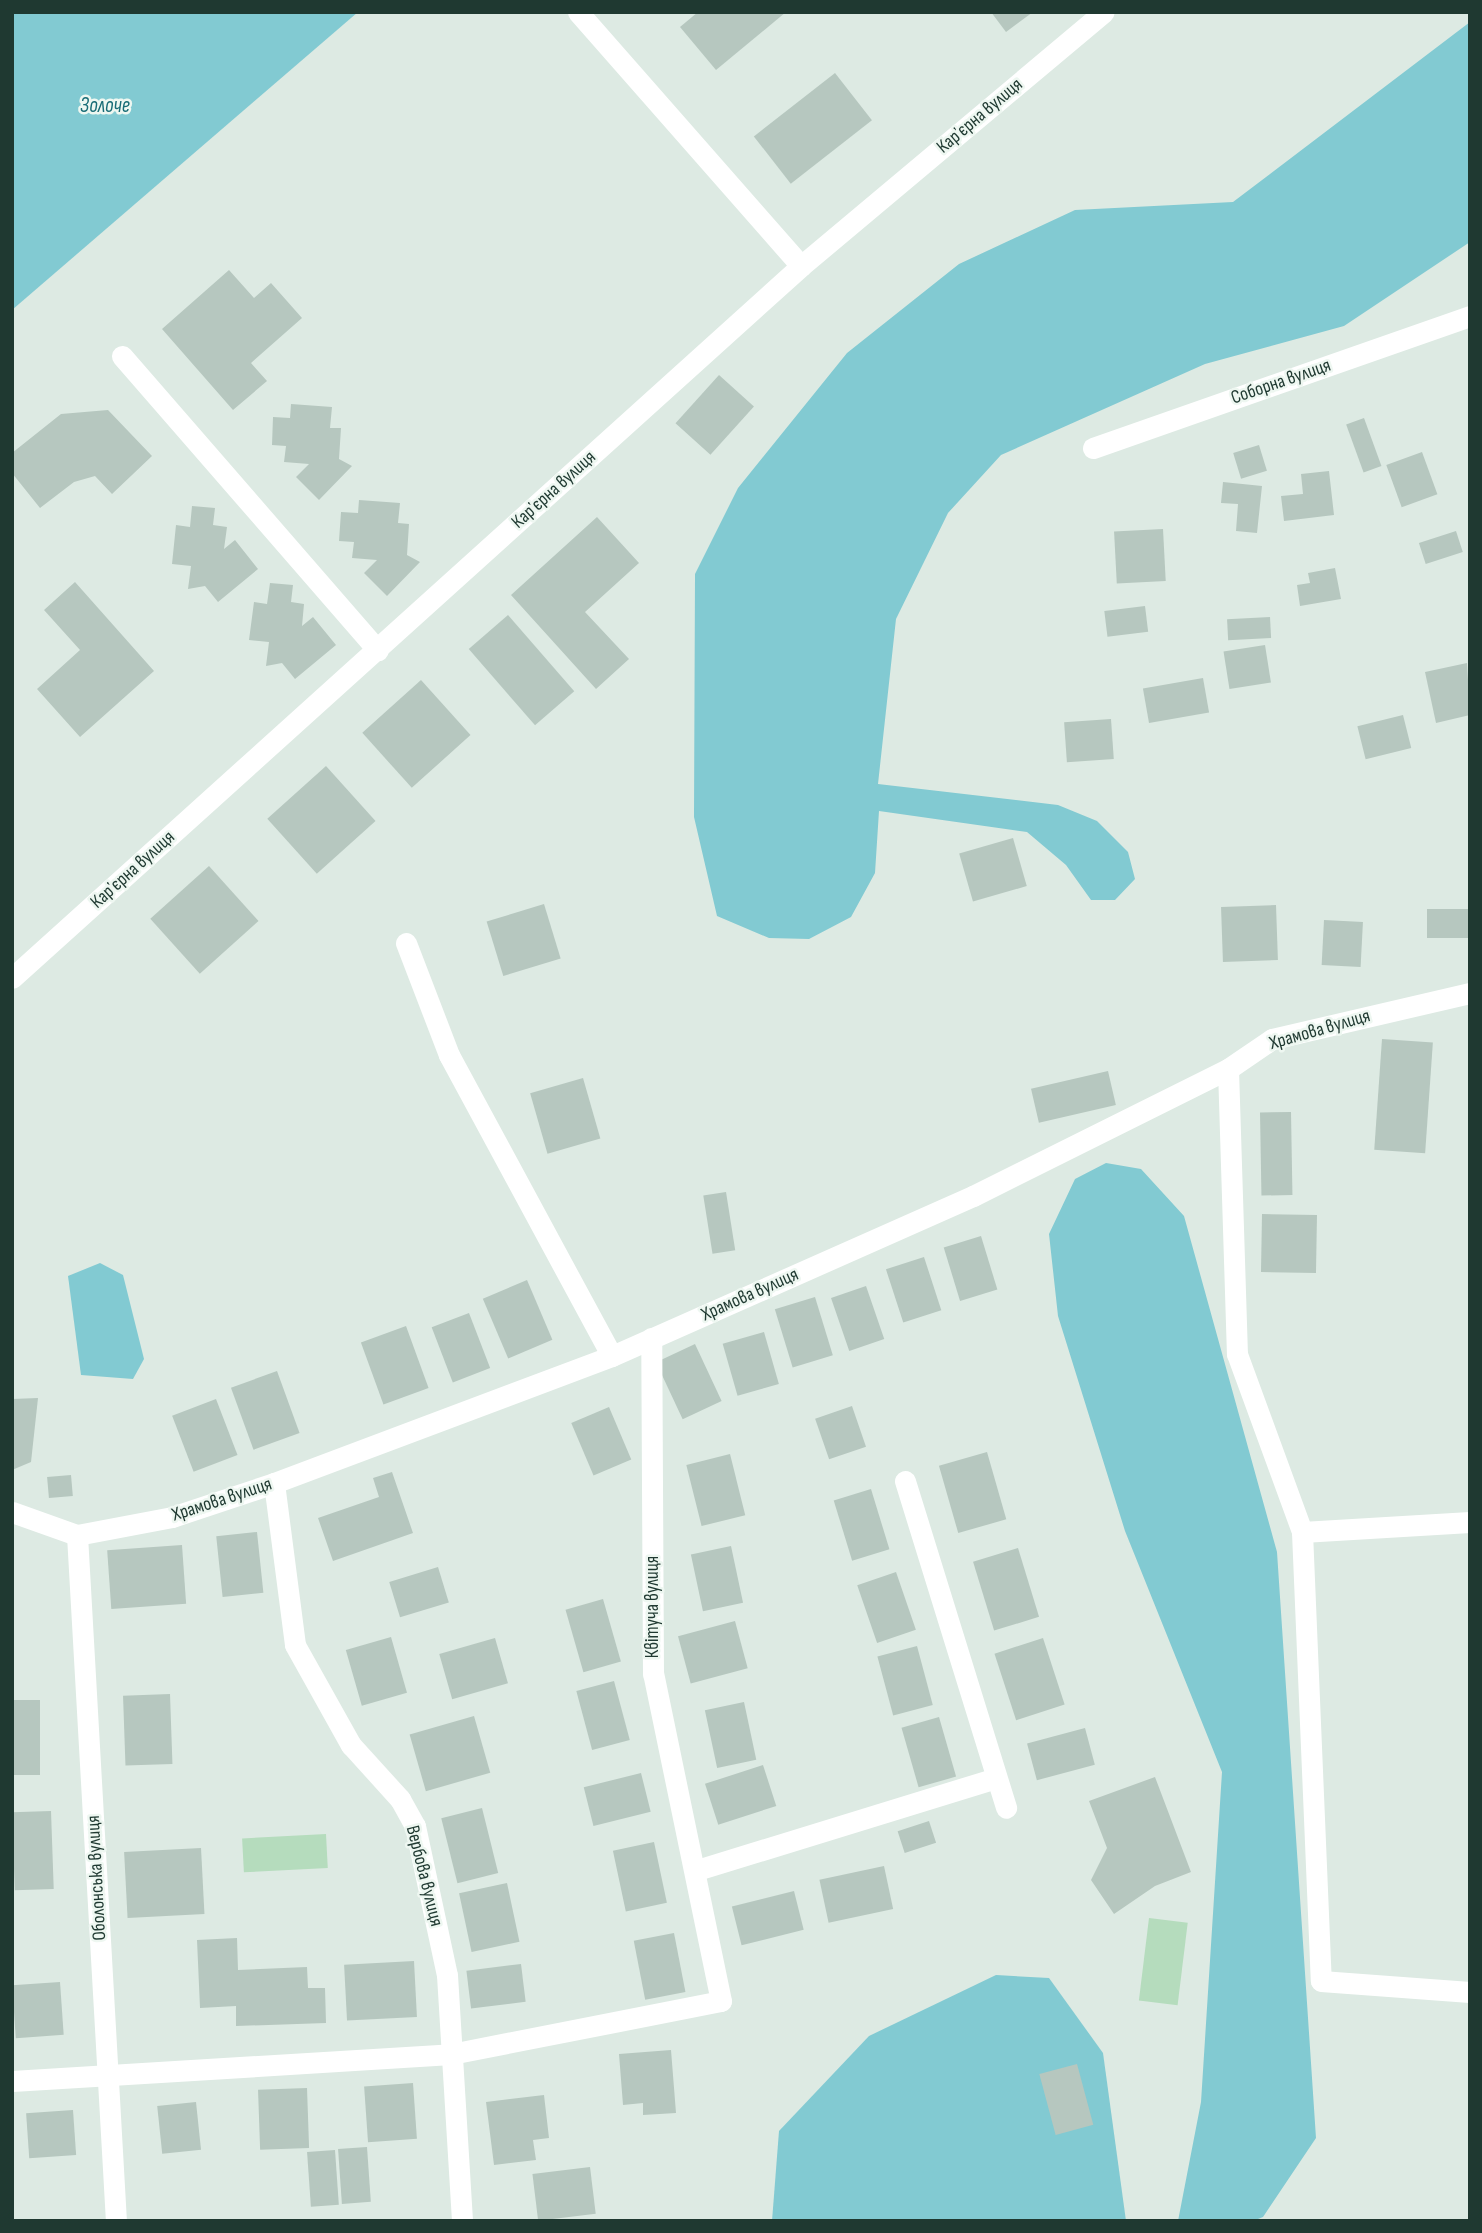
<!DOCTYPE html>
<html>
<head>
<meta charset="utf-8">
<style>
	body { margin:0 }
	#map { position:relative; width:1482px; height:2233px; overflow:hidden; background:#ddeae3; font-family:"Sofia Sans Condensed",sans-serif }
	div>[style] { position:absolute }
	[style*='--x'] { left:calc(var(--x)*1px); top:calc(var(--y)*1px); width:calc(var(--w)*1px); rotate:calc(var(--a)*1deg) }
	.green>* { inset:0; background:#b5dcbd; transform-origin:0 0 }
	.water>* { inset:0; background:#82cad2 }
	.building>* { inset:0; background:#b6c7bf; transform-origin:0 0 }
	.minor>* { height:21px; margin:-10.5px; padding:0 10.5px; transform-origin:10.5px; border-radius:10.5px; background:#fff }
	span { translate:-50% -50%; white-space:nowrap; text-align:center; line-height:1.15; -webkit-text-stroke:5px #eef7f1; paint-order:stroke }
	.street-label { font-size:19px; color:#1f3931 }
	.water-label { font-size:21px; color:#186c76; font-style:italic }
	.frame { position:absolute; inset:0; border:14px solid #1f3931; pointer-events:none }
</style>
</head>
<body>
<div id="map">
	<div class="green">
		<i style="left:326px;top:1834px;width:34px;height:84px;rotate:87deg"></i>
		<i style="left:1149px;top:1918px;width:39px;height:83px;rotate:7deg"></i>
	</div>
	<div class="water">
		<i style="clip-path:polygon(12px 12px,358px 12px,12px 310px)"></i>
		<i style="clip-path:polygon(1470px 22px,1470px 242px,1344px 326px,1205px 364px,1001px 455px,948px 513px,896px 619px,878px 784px,1058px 805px,1097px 821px,1128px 852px,1135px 879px,1115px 900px,1091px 900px,1066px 865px,1027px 832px,879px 811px,875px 873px,851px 917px,809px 939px,769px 938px,717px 916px,694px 817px,695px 574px,738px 488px,847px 353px,959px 264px,1075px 210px,1233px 202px)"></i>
		<i style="clip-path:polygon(1106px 1163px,1141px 1169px,1184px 1216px,1277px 1552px,1316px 2138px,1263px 2217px,1253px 2221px,1178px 2221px,1201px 2102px,1222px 1772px,1125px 1531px,1058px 1316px,1049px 1234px,1075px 1179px)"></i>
		<i style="clip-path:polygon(100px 1263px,123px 1275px,144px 1359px,133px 1379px,81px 1375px,68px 1276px)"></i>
		<i style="clip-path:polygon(996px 1975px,1049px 1978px,1103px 2053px,1126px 2221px,772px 2221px,779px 2131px,869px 2036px)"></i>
	</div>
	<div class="building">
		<i style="clip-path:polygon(698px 12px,786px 12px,716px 70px,680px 27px)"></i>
		<i style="clip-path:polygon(991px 12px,1033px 12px,1006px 32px)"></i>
		<i style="left:835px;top:73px;width:60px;height:103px;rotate:52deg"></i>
		<i style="clip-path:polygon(229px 270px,254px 298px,271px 283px,302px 318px,251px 363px,267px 381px,233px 410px,162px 329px)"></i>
		<i style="left:719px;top:375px;width:47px;height:65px;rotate:42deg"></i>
		<i style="clip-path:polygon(291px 404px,332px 407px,330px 428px,341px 428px,339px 459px,352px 466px,319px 500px,296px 477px,309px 464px,284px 462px,286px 446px,272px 445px,273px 417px,290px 418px)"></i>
		<i style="clip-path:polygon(108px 410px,152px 456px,112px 494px,95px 476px,74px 482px,40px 508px,12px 473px,12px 453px,61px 414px)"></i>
		<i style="left:1364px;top:418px;width:51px;height:19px;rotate:70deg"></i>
		<i style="left:1259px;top:445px;width:27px;height:27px;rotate:73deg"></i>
		<i style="left:1422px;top:452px;width:45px;height:38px;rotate:70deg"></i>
		<i style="clip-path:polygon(1329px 471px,1334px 515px,1284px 521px,1281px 496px,1303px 494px,1301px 474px)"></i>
		<i style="clip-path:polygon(1223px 482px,1262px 486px,1257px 533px,1236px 531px,1238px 504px,1221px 503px)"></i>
		<i style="clip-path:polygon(359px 500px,400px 503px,398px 523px,409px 524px,407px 555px,420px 562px,387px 596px,364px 573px,377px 560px,352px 558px,354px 542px,339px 541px,341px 512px,358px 513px)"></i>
		<i style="clip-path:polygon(192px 506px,215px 508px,213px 525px,227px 527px,224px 549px,235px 540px,258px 569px,218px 602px,205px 586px,188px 589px,191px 566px,172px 564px,176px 525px,190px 527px)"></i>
		<i style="clip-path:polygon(597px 517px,639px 563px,585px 612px,629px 659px,596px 689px,511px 595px)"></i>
		<i style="left:1163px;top:529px;width:52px;height:49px;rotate:87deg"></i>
		<i style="left:1456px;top:531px;width:22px;height:39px;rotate:72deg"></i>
		<i style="clip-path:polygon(1335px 568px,1341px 599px,1300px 606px,1297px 585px,1310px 583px,1308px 573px)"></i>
		<i style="clip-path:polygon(75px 582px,154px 671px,80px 737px,37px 689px,80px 650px,44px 610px)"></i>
		<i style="clip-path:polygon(270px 583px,293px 585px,291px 602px,304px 604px,302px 626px,313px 617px,336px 645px,295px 679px,282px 663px,266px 666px,269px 642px,249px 640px,254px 602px,267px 604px)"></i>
		<i style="left:1145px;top:606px;width:26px;height:41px;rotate:83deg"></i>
		<i style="left:508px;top:615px;width:101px;height:52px;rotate:49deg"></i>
		<i style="left:1270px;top:617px;width:21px;height:43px;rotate:87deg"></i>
		<i style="left:1265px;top:645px;width:38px;height:42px;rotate:81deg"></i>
		<i style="clip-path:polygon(1467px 663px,1470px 715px,1436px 723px,1425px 672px)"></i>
		<i style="left:1203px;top:678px;width:35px;height:61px;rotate:80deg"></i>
		<i style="left:421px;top:680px;width:74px;height:79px;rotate:48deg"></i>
		<i style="left:1403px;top:715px;width:34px;height:47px;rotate:76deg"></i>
		<i style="left:1111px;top:719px;width:40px;height:47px;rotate:86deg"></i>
		<i style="left:326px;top:766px;width:74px;height:79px;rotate:48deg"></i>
		<i style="left:1013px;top:838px;width:50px;height:56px;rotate:74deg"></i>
		<i style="left:209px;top:866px;width:74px;height:79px;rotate:48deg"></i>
		<i style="left:544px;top:904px;width:57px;height:60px;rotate:73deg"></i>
		<i style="left:1276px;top:905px;width:55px;height:55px;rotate:88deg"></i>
		<i style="left:1470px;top:909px;width:29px;height:43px;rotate:90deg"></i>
		<i style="left:1324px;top:920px;width:39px;height:45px;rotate:3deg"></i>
		<i style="left:1382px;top:1039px;width:51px;height:111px;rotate:4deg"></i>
		<i style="left:1108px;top:1071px;width:35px;height:79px;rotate:77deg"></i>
		<i style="left:583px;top:1078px;width:63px;height:55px;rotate:74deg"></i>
		<i style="left:1291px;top:1112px;width:83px;height:31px;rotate:89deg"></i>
		<i style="left:726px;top:1192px;width:59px;height:23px;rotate:81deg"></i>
		<i style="left:1262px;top:1214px;width:55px;height:58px;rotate:1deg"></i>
		<i style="left:981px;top:1236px;width:56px;height:39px;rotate:73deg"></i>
		<i style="left:924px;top:1257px;width:56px;height:40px;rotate:72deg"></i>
		<i style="left:527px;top:1280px;width:65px;height:48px;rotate:67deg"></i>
		<i style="left:866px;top:1286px;width:56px;height:37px;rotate:71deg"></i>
		<i style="left:815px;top:1297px;width:61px;height:42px;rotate:73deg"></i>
		<i style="left:469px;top:1313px;width:59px;height:40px;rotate:69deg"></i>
		<i style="left:406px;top:1326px;width:66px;height:48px;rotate:70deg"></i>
		<i style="left:764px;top:1332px;width:54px;height:43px;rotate:74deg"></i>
		<i style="left:695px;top:1344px;width:63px;height:43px;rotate:65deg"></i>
		<i style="left:277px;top:1371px;width:66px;height:49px;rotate:70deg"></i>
		<i style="clip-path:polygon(38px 1398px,31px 1462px,12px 1470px,12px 1399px)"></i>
		<i style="left:216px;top:1399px;width:60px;height:47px;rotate:69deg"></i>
		<i style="left:852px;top:1406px;width:43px;height:39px;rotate:71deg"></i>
		<i style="left:609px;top:1407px;width:57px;height:41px;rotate:67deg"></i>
		<i style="left:987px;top:1452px;width:70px;height:50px;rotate:74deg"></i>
		<i style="left:730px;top:1454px;width:63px;height:45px;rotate:76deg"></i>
		<i style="clip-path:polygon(392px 1472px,413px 1533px,333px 1561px,318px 1518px,379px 1497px,373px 1478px)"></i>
		<i style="left:71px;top:1475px;width:21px;height:24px;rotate:85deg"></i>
		<i style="left:871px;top:1489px;width:63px;height:39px;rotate:73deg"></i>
		<i style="left:257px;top:1532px;width:61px;height:41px;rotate:84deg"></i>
		<i style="left:182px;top:1545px;width:59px;height:75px;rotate:86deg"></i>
		<i style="left:731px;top:1546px;width:58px;height:41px;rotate:78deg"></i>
		<i style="left:1018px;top:1548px;width:72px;height:47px;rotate:73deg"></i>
		<i style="left:438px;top:1567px;width:37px;height:51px;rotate:73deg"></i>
		<i style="left:896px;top:1572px;width:61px;height:41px;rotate:71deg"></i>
		<i style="left:603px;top:1599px;width:65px;height:39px;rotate:74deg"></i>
		<i style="left:735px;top:1621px;width:49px;height:59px;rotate:75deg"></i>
		<i style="left:391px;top:1637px;width:58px;height:47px;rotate:74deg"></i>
		<i style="left:495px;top:1638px;width:47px;height:58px;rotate:74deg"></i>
		<i style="left:1043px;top:1638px;width:70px;height:51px;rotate:72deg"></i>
		<i style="left:917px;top:1646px;width:61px;height:41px;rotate:75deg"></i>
		<i style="left:614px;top:1681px;width:61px;height:39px;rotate:75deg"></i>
		<i style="left:170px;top:1694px;width:70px;height:47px;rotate:88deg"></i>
		<i style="left:12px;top:1700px;width:28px;height:75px"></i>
		<i style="left:744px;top:1702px;width:59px;height:40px;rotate:78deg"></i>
		<i style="left:474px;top:1716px;width:59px;height:67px;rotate:74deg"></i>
		<i style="left:939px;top:1717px;width:62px;height:39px;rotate:74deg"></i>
		<i style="left:1085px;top:1728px;width:38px;height:60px;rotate:75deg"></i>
		<i style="left:763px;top:1765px;width:43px;height:61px;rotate:72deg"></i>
		<i style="left:641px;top:1773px;width:40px;height:59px;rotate:76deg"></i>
		<i style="clip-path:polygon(1155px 1777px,1191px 1872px,1155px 1886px,1114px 1914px,1091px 1880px,1107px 1848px,1089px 1801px)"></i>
		<i style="left:482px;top:1808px;width:67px;height:42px;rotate:76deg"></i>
		<i style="left:51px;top:1811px;width:78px;height:39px;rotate:88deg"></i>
		<i style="left:929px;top:1821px;width:23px;height:33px;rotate:72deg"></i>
		<i style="left:654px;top:1842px;width:62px;height:42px;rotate:78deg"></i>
		<i style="left:201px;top:1848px;width:66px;height:77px;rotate:87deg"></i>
		<i style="left:884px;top:1866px;width:44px;height:66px;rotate:78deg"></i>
		<i style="left:507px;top:1883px;width:60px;height:49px;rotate:78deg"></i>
		<i style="left:794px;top:1891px;width:40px;height:64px;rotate:76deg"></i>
		<i style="left:674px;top:1933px;width:60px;height:41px;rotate:79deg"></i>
		<i style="clip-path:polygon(237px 1938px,238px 1970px,307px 1967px,308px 1988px,325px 1988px,326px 2023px,236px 2026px,236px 2006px,200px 2008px,197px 1940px)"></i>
		<i style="left:414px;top:1961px;width:56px;height:70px;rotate:87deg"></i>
		<i style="left:521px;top:1964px;width:38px;height:55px;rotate:83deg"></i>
		<i style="left:60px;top:1982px;width:53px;height:48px;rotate:86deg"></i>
		<i style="clip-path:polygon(671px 2050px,676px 2113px,643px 2115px,643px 2103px,623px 2105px,619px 2054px)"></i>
		<i style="left:1077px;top:2064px;width:63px;height:39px;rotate:75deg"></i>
		<i style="left:413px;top:2083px;width:56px;height:49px;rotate:86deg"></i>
		<i style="left:307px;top:2088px;width:60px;height:49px;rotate:88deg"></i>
		<i style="clip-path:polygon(544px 2095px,549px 2138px,533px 2140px,536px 2160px,494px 2165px,486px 2102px)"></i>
		<i style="left:196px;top:2102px;width:48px;height:39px;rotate:84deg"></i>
		<i style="left:73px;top:2110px;width:45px;height:47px;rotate:86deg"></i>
		<i style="left:367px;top:2147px;width:55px;height:29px;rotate:86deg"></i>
		<i style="left:335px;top:2150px;width:55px;height:28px;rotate:86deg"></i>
		<i style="left:590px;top:2167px;width:47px;height:58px;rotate:83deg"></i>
	</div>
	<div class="minor">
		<i style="--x:578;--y:12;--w:338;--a:48.7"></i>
		<i style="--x:122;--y:356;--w:390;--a:49"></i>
		<i style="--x:1093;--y:448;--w:399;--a:-19.3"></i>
		<i style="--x:406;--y:943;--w:120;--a:69"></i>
		<i style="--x:449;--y:1055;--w:342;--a:61.6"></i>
		<i style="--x:12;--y:978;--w:1063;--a:-42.06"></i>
		<i style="--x:801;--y:266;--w:395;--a:-40"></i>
		<i style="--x:1228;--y:1069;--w:285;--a:88.2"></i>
		<i style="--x:1237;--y:1354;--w:189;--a:69.9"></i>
		<i style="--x:1302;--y:1532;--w:449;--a:87.6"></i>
		<i style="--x:1321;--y:1981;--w:149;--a:4.2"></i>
		<i style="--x:905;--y:1481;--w:342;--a:72.8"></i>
		<i style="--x:274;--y:1483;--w:163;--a:82.6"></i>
		<i style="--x:295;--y:1645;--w:115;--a:60.8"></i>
		<i style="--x:351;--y:1745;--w:73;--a:47.8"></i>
		<i style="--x:400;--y:1799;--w:31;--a:61"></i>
		<i style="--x:415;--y:1826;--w:152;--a:77.9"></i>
		<i style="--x:447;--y:1975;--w:246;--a:86.5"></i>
		<i style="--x:12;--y:1512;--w:69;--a:19.5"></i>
		<i style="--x:77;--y:1535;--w:97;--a:-10.7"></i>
		<i style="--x:172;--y:1517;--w:108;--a:-18.4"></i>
		<i style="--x:274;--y:1483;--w:361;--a:-20.6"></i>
		<i style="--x:612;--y:1356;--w:395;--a:-23.9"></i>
		<i style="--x:973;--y:1196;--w:285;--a:-26.5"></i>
		<i style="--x:1228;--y:1069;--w:53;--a:-34.3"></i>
		<i style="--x:1272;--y:1039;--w:203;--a:-13.1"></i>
		<i style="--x:1302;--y:1532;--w:168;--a:-3.4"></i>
		<i style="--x:77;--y:1535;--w:687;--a:86.75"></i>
		<i style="--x:697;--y:1870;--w:313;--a:-17.1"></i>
		<i style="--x:12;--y:2081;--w:440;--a:-3.5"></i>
		<i style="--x:451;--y:2054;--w:275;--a:-11.1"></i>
		<i style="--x:721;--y:2001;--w:334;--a:-101.7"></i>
		<i style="--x:653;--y:1674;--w:336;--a:-90.3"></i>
	</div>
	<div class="street-label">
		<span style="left:980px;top:116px;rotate:-40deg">Карʼєрна вулиця</span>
		<span style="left:1281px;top:382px;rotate:-19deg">Соборна вулиця</span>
		<span style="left:554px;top:490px;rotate:-42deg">Карʼєрна вулиця</span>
		<span style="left:133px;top:870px;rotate:-42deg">Карʼєрна вулиця</span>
		<span style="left:1320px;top:1030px;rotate:-16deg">Храмова вулиця</span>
		<span style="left:750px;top:1295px;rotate:-24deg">Храмова вулиця</span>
		<span style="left:222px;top:1500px;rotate:-18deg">Храмова вулиця</span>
		<span style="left:653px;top:1607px;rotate:-90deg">Квітуча вулиця</span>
		<span style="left:424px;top:1876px;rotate:76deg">Вербова вулиця</span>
		<span style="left:97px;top:1878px;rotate:-93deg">Оболонська вулиця</span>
	</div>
	<div class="water-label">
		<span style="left:105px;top:106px">Золоче</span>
	</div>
	<div class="frame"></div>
</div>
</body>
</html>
